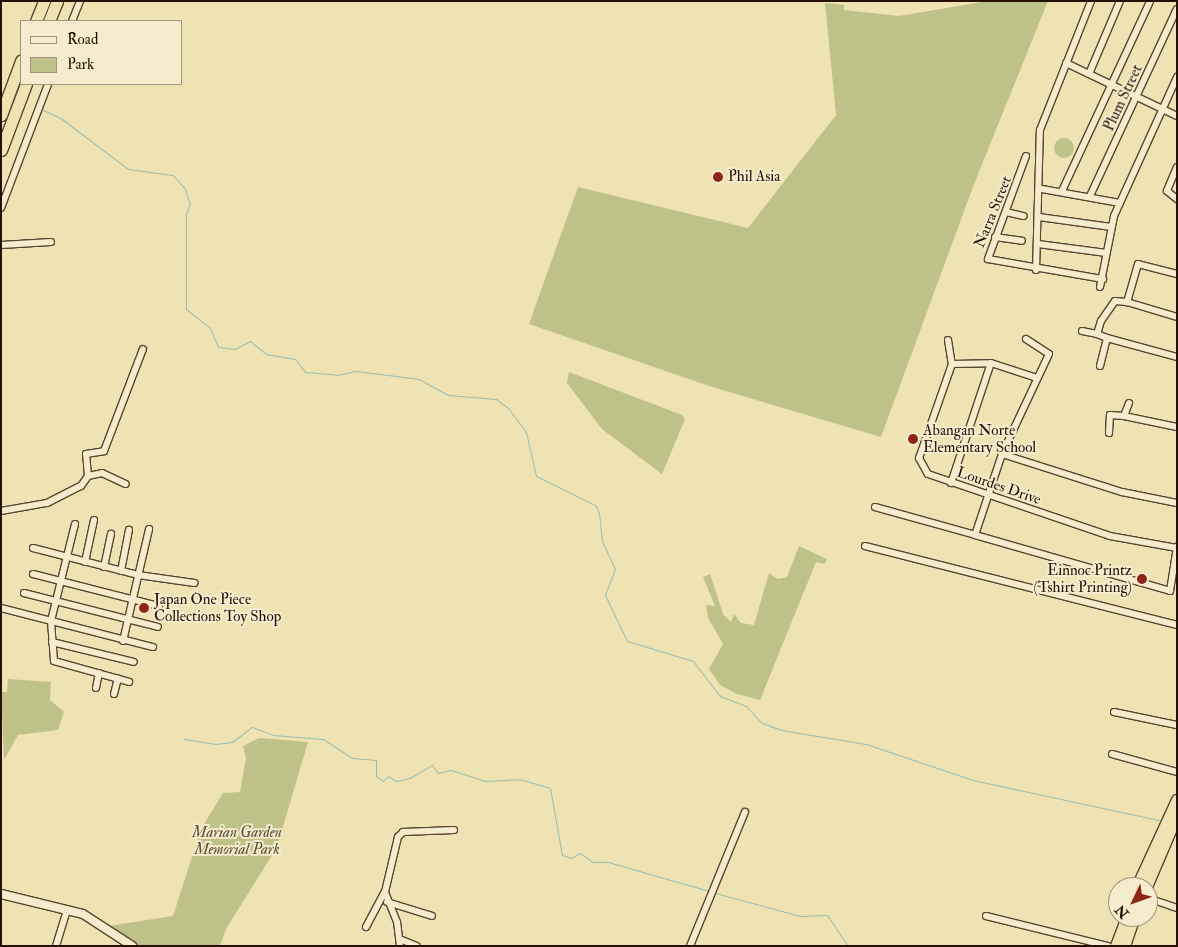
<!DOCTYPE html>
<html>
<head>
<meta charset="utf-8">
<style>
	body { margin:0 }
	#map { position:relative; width:1178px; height:947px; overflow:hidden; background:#efe2b3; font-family:"IM FELL Double Pica",serif }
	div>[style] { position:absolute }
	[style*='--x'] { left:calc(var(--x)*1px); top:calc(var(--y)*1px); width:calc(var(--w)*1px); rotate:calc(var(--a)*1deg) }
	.green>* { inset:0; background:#bec289 }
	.round { border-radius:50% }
	.stream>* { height:1px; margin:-0.5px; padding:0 0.5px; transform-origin:0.5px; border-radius:0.5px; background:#9abdb1 }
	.roads { filter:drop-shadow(1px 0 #584430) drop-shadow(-1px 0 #584430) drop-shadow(0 1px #584430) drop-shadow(0 -1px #584430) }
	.minor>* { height:6px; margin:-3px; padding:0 3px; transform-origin:3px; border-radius:3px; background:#f5ecce }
	.tertiary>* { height:8px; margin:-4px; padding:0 4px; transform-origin:4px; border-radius:4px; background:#f5ecce }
	.trunk>* { height:10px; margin:-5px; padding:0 5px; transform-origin:5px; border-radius:5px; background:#efe2b3 }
	.motorway>* { height:11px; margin:-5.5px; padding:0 5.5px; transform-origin:5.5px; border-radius:5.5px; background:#efe2b3 }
	.dots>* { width:14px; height:14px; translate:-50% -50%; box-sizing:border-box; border:2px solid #f5ecce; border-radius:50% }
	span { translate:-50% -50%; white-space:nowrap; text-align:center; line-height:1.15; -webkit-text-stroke:4px #f5ecce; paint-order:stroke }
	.street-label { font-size:15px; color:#261005 }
	.poi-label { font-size:15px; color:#261005 }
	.left { translate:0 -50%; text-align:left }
	.right { translate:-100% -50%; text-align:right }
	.park-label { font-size:15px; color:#5b4e33; font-style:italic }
	.frame { position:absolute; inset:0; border:2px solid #261005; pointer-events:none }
	.legend { position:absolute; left:20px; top:20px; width:162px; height:65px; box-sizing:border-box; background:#f5ecce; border:1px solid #a2947e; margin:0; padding:6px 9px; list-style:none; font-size:15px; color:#261005 }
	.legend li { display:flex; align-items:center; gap:10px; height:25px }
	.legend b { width:25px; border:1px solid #a2947e }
	.north { position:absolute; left:1108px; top:877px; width:50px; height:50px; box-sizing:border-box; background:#f5ecce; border:1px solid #a2947e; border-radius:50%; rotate:228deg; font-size:14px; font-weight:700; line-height:20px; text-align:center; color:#261005 }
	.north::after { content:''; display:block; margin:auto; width:18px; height:22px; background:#8f2418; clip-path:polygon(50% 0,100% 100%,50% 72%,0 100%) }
</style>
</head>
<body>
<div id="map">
	<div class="green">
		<i style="clip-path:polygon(988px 1px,1048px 1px,974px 184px,881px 437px,709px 386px,529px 324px,578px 187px,748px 228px,836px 115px,825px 3px,844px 5px,844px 10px,899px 16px)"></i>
		<i class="round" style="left:1054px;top:138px;width:20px;height:20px"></i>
		<i style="clip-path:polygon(569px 372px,682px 415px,685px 419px,662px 474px,602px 429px,567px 383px)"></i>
		<i style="clip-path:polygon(799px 546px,827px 559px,825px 564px,816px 562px,760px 700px,737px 694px,720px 685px,709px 669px,723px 644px,708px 618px,706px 605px,715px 606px,703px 577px,710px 574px,723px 614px,731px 622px,734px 614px,741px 623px,754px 625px,769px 573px,778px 579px,787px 577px)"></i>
		<i style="clip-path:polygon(8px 679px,51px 682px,50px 700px,64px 712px,58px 730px,18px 735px,4px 760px,1px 692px,7px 692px)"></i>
		<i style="clip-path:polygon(259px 738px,308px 742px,277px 847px,226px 929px,220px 946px,137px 946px,109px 926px,173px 916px,201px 829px,223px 793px,240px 792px,246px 758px,243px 746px)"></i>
	</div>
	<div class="stream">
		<i style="--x:41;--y:109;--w:23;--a:25"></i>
		<i style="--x:62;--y:119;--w:83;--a:37.1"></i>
		<i style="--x:128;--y:169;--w:45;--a:7.6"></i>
		<i style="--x:173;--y:175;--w:18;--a:49"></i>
		<i style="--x:185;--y:189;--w:16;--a:72"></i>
		<i style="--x:190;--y:204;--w:11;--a:112"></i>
		<i style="--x:186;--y:214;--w:95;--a:90"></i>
		<i style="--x:186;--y:309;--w:31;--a:38"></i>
		<i style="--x:210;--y:328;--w:21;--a:67"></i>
		<i style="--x:218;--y:347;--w:17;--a:7"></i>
		<i style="--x:235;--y:349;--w:17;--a:-28"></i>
		<i style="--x:250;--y:341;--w:21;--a:39"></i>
		<i style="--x:266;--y:354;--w:29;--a:10"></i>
		<i style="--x:295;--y:359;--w:16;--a:52"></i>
		<i style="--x:305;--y:372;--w:32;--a:5"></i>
		<i style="--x:337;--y:375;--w:19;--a:-12"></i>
		<i style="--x:356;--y:371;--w:64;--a:7.2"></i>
		<i style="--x:419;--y:379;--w:33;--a:29"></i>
		<i style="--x:448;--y:395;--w:48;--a:4.8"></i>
		<i style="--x:496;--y:399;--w:15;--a:37"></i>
		<i style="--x:508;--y:408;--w:30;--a:53"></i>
		<i style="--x:526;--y:432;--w:45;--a:77.2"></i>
		<i style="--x:536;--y:476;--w:66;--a:26.2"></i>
		<i style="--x:595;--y:505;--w:9;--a:63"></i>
		<i style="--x:599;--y:513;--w:28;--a:84"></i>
		<i style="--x:602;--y:541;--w:31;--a:65"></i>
		<i style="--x:615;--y:569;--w:28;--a:111"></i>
		<i style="--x:605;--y:595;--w:51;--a:64.4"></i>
		<i style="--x:627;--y:641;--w:69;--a:16.9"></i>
		<i style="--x:693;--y:661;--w:44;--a:52.4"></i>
		<i style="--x:720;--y:696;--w:28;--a:21"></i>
		<i style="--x:746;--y:706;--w:23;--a:47"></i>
		<i style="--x:762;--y:723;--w:20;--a:20"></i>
		<i style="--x:781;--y:730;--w:86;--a:9.4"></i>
		<i style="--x:866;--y:744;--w:113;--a:18.6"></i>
		<i style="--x:973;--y:780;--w:193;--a:12.2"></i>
		<i style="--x:184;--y:739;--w:31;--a:9"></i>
		<i style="--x:215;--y:744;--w:17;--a:-7"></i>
		<i style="--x:232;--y:742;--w:25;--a:-37"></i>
		<i style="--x:252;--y:727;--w:22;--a:21"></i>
		<i style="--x:273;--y:735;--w:50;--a:4.6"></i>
		<i style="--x:323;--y:739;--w:35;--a:33"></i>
		<i style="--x:352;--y:758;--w:24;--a:5"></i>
		<i style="--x:376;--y:760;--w:16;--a:90"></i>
		<i style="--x:376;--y:776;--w:9;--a:36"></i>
		<i style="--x:383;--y:781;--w:7;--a:-45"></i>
		<i style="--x:388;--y:776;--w:9;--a:32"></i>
		<i style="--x:396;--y:781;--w:14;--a:-12"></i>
		<i style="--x:410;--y:778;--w:26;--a:-31"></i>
		<i style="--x:432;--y:765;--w:10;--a:53"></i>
		<i style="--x:438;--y:773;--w:13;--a:-13"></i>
		<i style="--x:451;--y:770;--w:35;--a:18"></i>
		<i style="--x:484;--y:781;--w:35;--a:-3"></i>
		<i style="--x:519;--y:779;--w:32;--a:16"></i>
		<i style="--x:550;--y:788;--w:68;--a:79.8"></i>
		<i style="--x:562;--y:855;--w:9;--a:18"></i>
		<i style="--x:571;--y:858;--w:10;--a:-29"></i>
		<i style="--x:580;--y:853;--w:16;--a:35"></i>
		<i style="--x:593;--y:862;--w:15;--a:0"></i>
		<i style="--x:608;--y:862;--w:105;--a:16"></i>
		<i style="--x:715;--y:893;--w:88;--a:15.1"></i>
		<i style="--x:800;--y:916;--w:27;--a:-2"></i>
		<i style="--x:827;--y:915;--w:37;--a:56"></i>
	</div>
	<div class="roads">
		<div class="minor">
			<i style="--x:72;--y:21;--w:22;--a:-68"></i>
			<i style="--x:1066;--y:63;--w:123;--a:25.5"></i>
			<i style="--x:1089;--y:74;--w:79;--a:-67"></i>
			<i style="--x:1026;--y:156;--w:110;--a:110.3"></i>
			<i style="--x:988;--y:259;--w:117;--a:9.9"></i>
			<i style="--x:1177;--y:167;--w:26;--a:113"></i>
			<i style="--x:1167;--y:191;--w:13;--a:39"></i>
			<i style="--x:1042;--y:189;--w:79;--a:10.2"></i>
			<i style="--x:1062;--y:191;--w:209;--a:-65.1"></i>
			<i style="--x:1090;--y:196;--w:206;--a:-65.1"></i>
			<i style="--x:1;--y:208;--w:133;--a:-69.2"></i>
			<i style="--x:1006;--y:212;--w:18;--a:13"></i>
			<i style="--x:1039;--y:217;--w:73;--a:7.9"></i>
			<i style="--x:995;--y:237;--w:27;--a:8"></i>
			<i style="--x:1038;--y:244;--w:69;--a:7.5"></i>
			<i style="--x:1;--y:245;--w:50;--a:-3.4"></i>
			<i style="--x:1036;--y:270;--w:140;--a:-88.4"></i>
			<i style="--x:1040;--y:130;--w:139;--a:-68.4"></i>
			<i style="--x:1177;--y:274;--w:40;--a:-165.6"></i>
			<i style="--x:1138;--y:264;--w:40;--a:106"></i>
			<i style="--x:1127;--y:302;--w:52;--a:16.7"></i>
			<i style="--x:1100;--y:287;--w:72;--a:-78.8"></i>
			<i style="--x:1114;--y:216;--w:153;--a:-65.6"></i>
			<i style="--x:1082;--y:331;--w:15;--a:11"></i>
			<i style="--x:1107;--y:338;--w:11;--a:-158"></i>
			<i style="--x:1097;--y:334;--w:14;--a:-73"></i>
			<i style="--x:1101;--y:321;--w:24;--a:-55"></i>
			<i style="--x:1115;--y:301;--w:12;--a:5"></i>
			<i style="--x:1026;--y:339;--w:27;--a:33"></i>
			<i style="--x:1049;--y:354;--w:110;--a:115.2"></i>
			<i style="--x:1002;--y:454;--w:126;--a:17.6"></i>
			<i style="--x:1122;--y:492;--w:56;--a:11.3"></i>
			<i style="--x:948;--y:340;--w:24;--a:81"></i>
			<i style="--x:952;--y:364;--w:100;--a:109.3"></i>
			<i style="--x:919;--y:458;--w:18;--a:61"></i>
			<i style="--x:928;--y:474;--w:192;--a:18.8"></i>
			<i style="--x:1110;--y:536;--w:68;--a:10.2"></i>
			<i style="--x:952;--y:364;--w:39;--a:-1"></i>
			<i style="--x:991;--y:363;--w:48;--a:18.1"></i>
			<i style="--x:1100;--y:366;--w:29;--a:-76"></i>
			<i style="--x:1107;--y:338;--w:73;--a:15.2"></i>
			<i style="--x:1129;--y:403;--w:14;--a:111"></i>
			<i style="--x:1124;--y:416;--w:54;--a:11.7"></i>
			<i style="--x:1109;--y:433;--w:18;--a:-87"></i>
			<i style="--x:1110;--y:415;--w:14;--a:4"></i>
			<i style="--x:1002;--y:454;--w:85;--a:108.4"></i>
			<i style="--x:975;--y:535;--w:203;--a:16"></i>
			<i style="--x:1170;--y:591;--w:45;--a:-81"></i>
			<i style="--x:88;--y:476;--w:14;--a:-12"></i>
			<i style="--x:102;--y:473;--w:26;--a:25"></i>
			<i style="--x:951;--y:483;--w:126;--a:-71.6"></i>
			<i style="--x:875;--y:507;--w:104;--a:15.6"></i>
			<i style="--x:1;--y:511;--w:47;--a:-9.9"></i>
			<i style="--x:47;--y:503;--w:38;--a:-27"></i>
			<i style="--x:81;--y:486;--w:12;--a:-55"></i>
			<i style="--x:88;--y:476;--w:22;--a:-95"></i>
			<i style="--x:86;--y:454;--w:18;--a:-9"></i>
			<i style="--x:104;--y:451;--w:109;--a:-69.1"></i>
			<i style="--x:75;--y:524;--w:100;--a:103.9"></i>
			<i style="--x:51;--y:621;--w:40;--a:85.7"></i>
			<i style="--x:54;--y:661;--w:78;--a:15.6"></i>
			<i style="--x:865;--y:546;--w:322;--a:14.2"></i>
			<i style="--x:33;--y:548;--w:108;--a:14.4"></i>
			<i style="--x:138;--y:575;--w:57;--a:8.1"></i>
			<i style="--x:85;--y:562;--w:43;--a:-77.9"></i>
			<i style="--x:104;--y:567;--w:34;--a:-78"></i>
			<i style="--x:121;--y:571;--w:42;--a:-79"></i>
			<i style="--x:33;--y:574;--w:130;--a:14.3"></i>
			<i style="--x:24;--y:593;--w:138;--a:14.2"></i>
			<i style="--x:1;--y:608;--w:157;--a:14.4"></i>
			<i style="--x:123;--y:641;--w:115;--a:-76.9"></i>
			<i style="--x:52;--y:642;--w:84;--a:13.7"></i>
			<i style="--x:96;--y:688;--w:15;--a:-79"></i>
			<i style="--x:114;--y:694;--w:16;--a:-76"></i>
			<i style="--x:1114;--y:712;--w:64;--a:11.7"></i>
			<i style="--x:1112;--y:754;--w:67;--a:15.5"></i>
			<i style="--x:1148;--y:898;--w:31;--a:19"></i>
			<i style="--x:387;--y:902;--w:47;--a:17.3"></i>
			<i style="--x:986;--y:916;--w:126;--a:13.8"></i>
			<i style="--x:366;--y:927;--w:40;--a:-62"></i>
			<i style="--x:402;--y:940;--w:16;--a:22"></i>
			<i style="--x:56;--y:946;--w:38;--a:-73"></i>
			<i style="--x:400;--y:946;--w:24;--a:-97"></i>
			<i style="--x:397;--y:922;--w:32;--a:-112"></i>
			<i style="--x:385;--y:892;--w:57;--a:-76.7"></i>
			<i style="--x:398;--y:837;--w:7;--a:-45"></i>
			<i style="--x:403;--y:832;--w:51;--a:-2.2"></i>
			<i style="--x:690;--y:946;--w:145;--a:-67.7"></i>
		</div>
		<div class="tertiary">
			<i style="--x:1;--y:894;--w:84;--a:13.7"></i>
			<i style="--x:83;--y:914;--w:59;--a:33.1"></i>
		</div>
		<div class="trunk">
			<i style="--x:1137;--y:887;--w:96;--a:-65.3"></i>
			<i style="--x:1147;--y:887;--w:76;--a:-66.8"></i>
			<i style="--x:1116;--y:946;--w:31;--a:-69"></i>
			<i style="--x:1125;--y:946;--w:31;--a:-71"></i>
		</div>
		<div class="motorway">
			<i style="--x:36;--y:21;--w:22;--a:-68"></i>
			<i style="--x:49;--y:21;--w:22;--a:-68"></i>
			<i style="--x:1;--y:115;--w:58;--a:-69.7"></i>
			<i style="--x:1;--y:150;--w:71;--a:-69.3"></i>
		</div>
	</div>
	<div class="dots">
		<i style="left:718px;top:177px;background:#8f2418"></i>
		<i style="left:913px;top:439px;background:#8f2418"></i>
		<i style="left:1142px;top:579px;background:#8f2418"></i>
		<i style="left:144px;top:608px;background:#8f2418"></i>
	</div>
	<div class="street-label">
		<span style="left:1123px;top:98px;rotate:-65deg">Plum Street</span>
		<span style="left:993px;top:212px;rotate:-68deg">Narra Street</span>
		<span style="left:999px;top:486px;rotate:19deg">Lourdes Drive</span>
	</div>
	<div class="poi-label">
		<span class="left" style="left:728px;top:177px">Phil Asia</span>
		<span class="left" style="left:923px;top:439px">Abangan Norte<br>Elementary School</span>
		<span class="right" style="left:1132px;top:579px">Einnoc Printz<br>(Tshirt Printing)</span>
		<span class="left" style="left:154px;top:608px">Japan One Piece<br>Collections Toy Shop</span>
	</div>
	<div class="park-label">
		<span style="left:237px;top:841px">Marian Garden<br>Memorial Park</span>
	</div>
	<div class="frame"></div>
	<ul class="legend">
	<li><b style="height:6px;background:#f5ecce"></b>Road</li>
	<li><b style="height:14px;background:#bec289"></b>Park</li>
	</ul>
	<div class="north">N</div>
</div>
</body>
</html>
